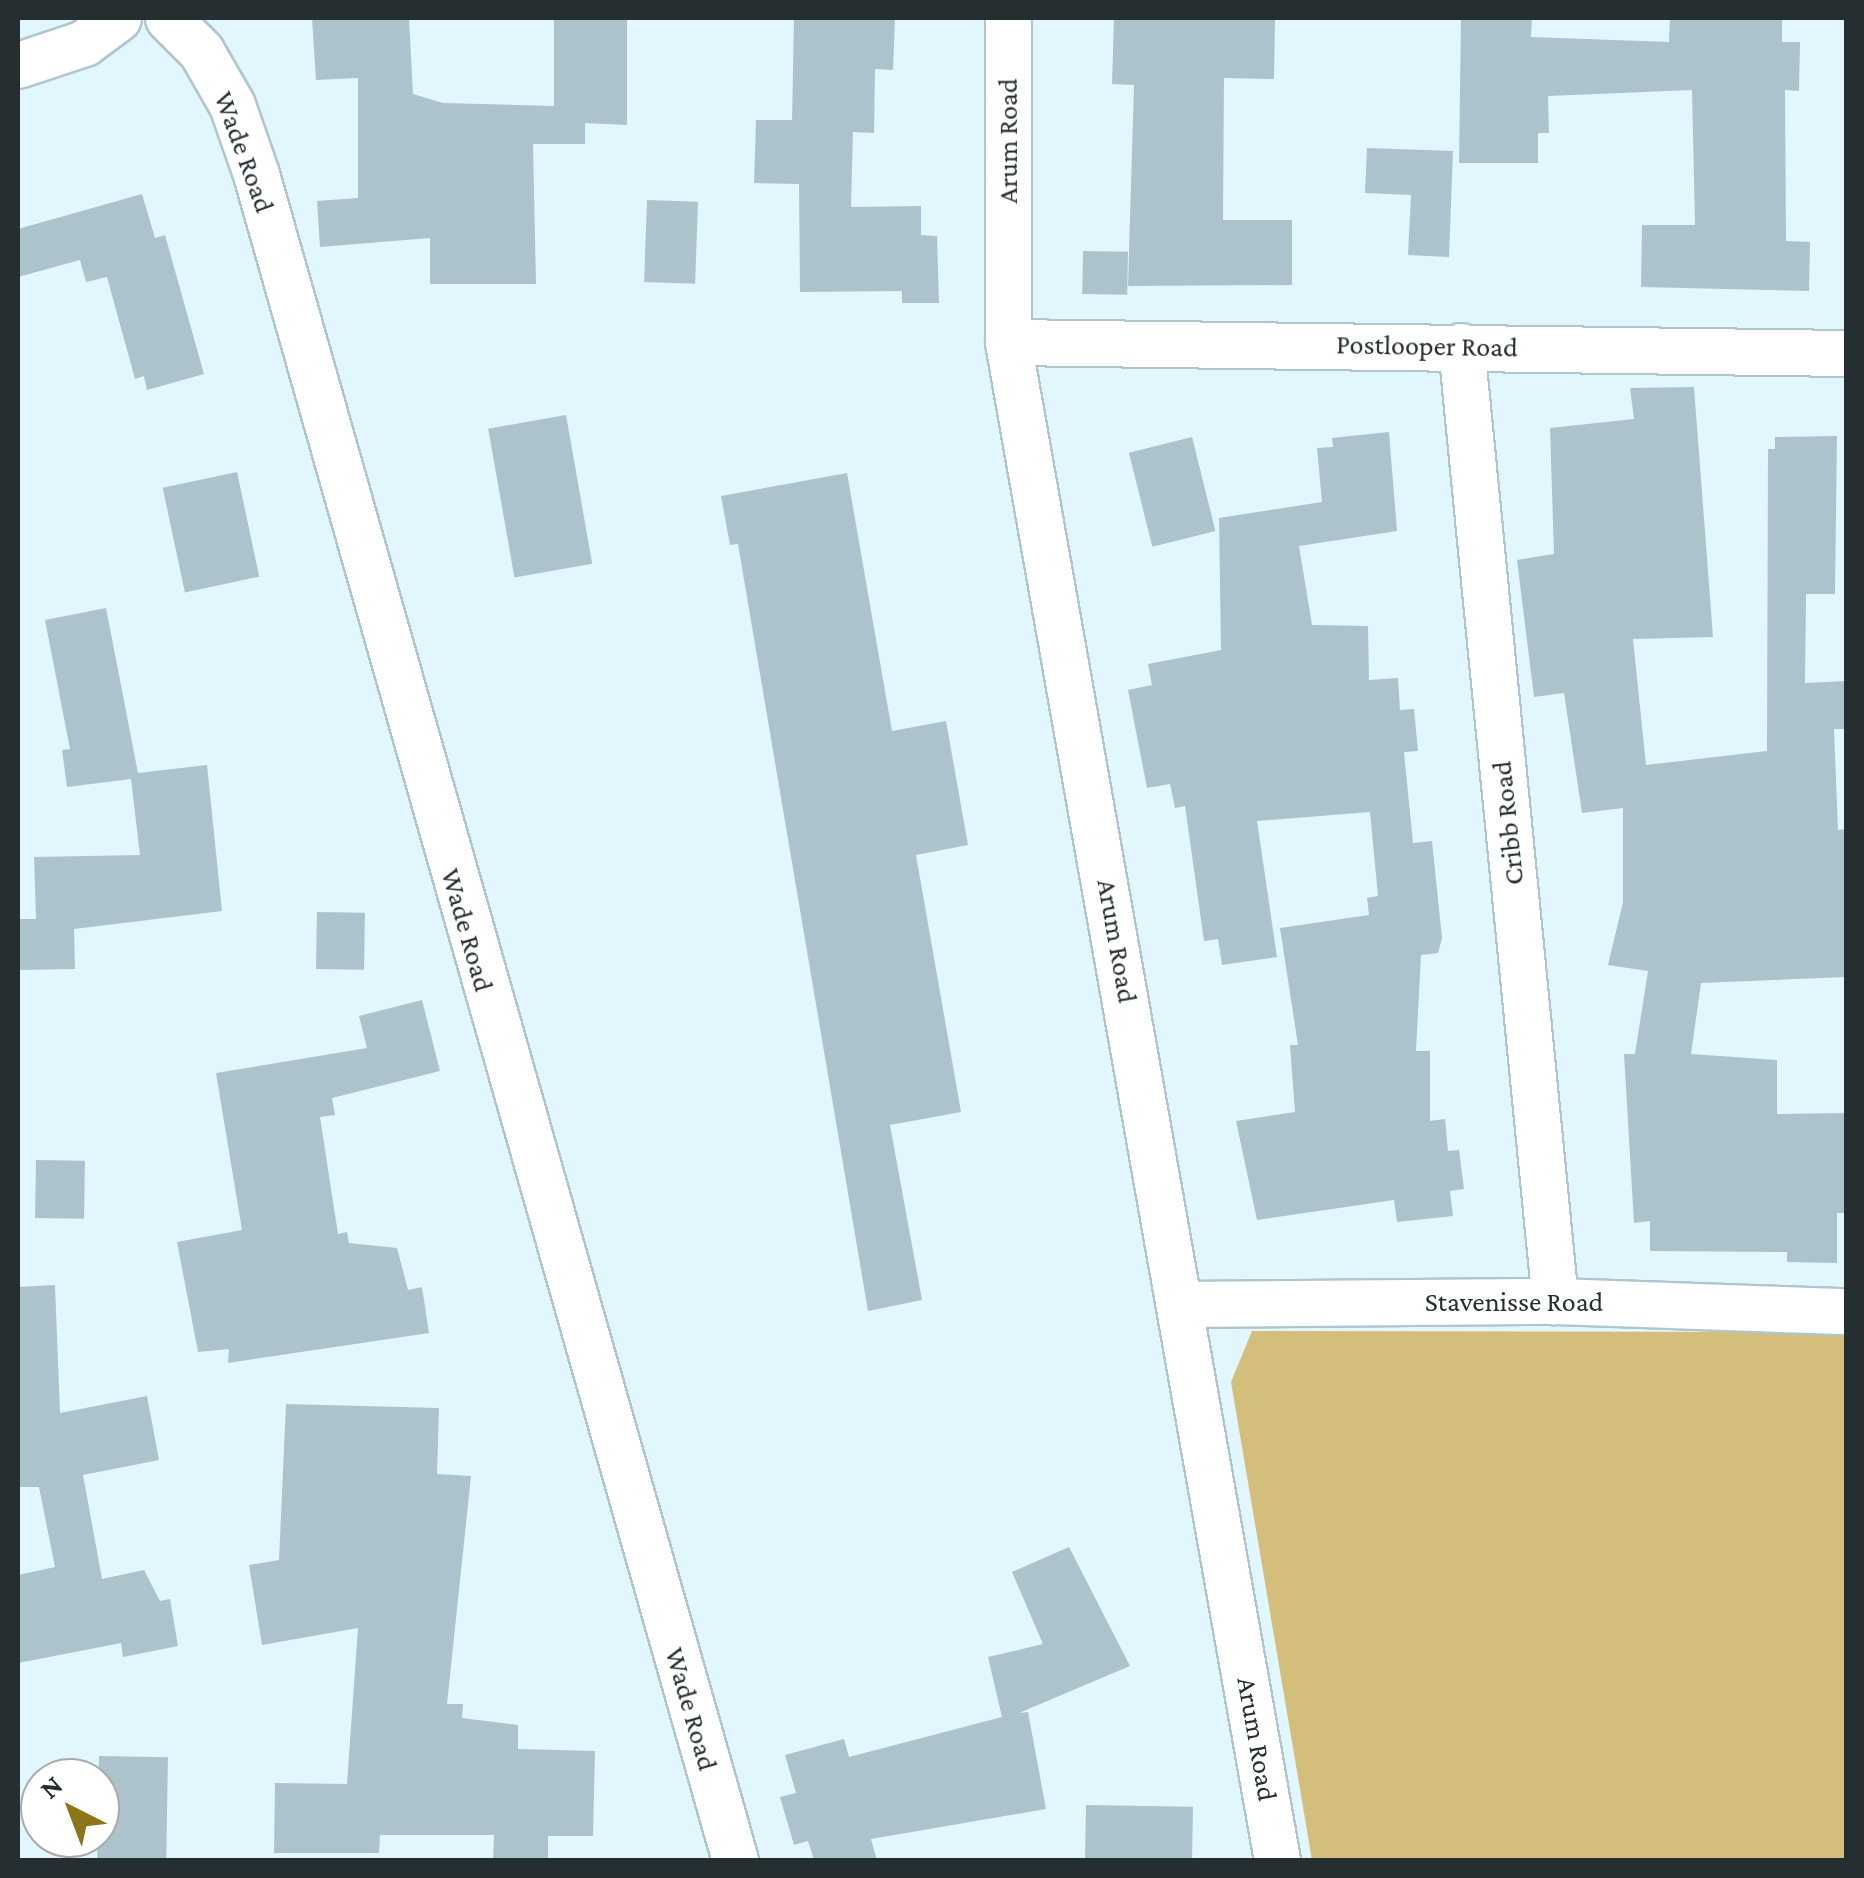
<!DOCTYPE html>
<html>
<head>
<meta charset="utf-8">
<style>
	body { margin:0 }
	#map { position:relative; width:1864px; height:1878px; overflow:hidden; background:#e2f6fd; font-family:"Crimson Pro",serif }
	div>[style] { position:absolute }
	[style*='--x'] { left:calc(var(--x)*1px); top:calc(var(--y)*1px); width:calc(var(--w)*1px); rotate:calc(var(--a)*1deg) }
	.green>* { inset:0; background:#d3be7b }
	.building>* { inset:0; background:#acc3cc; transform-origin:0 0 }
	.roads { filter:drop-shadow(2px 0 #afc6cf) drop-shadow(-2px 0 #afc6cf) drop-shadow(0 2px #afc6cf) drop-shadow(0 -2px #afc6cf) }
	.minor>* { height:45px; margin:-22.5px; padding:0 22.5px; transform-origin:22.5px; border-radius:22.5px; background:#fff }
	span { translate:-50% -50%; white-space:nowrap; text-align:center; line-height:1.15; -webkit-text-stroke:8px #fff; paint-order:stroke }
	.street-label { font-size:28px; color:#252e31 }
	.frame { position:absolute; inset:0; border:20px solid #252e31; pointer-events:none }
	.north { position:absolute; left:20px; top:1758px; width:100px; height:100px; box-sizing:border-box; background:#fff; border:2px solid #a8abad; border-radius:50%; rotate:318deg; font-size:28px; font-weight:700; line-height:40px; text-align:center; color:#252e31 }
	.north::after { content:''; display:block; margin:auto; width:35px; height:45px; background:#8d7519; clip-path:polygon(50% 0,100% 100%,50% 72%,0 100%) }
</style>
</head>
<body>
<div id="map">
	<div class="green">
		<i style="clip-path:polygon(1252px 1331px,1846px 1332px,1846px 1860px,1312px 1860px,1231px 1382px)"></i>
	</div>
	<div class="building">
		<i style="clip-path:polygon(312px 18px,409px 18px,413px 94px,443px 103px,554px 106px,554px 18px,627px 18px,627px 125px,585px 123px,585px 144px,533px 144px,536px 284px,430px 284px,430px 238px,320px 247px,317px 201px,358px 198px,358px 78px,316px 80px)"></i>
		<i style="clip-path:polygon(794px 18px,895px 18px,893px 70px,875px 69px,874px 133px,853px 132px,851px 207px,921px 206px,921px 235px,937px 236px,939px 303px,902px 303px,902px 291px,800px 292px,799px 184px,754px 183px,756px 120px,792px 120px)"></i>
		<i style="clip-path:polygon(1114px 18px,1275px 18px,1274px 79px,1224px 78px,1223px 220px,1292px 220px,1292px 285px,1128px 286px,1134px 85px,1112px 84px)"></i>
		<i style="clip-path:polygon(1461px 18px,1532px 18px,1531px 37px,1669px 42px,1670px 18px,1782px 18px,1782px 42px,1800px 42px,1799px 91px,1785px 90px,1786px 241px,1810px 242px,1809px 291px,1641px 287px,1642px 225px,1695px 225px,1692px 90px,1548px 96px,1549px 133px,1538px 133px,1538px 163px,1459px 163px)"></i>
		<i style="clip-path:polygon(1367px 148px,1453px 151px,1449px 257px,1408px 255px,1411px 195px,1365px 193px)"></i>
		<i style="clip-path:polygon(142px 194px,155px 238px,165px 235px,204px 374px,147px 390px,144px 376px,135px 379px,107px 277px,86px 282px,80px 260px,18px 277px,18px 229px)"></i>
		<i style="left:647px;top:200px;width:51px;height:82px;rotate:2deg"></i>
		<i style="left:1083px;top:251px;width:45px;height:43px;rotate:1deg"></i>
		<i style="clip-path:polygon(1694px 387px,1713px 637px,1633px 639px,1646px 765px,1767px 751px,1768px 449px,1775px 449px,1775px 437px,1837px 436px,1835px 594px,1806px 594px,1805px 683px,1846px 681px,1846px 729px,1834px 729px,1838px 830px,1846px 829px,1846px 977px,1701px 983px,1691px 1054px,1777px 1060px,1777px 1114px,1846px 1113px,1846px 1213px,1837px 1213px,1837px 1263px,1787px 1262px,1787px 1252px,1650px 1251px,1650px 1221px,1634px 1223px,1624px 1054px,1635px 1054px,1648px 971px,1608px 965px,1623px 902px,1623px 808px,1582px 813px,1564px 693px,1534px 697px,1517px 560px,1554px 554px,1550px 428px,1634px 419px,1630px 388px)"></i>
		<i style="left:566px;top:415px;width:151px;height:79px;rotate:80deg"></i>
		<i style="clip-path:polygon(1389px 432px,1397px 531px,1299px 546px,1312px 625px,1368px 626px,1369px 680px,1398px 678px,1400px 710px,1414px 709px,1418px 751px,1404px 752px,1413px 843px,1432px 841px,1442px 938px,1438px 953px,1421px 955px,1416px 1051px,1430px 1051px,1430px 1121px,1445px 1119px,1448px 1151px,1459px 1150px,1464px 1189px,1450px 1191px,1453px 1216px,1397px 1222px,1394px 1200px,1257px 1220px,1236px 1121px,1295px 1112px,1290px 1045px,1298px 1045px,1280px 928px,1369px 915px,1367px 898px,1378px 896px,1370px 812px,1257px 821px,1277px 957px,1222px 965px,1218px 939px,1204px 941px,1185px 806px,1175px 808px,1170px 784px,1147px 788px,1128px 690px,1152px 685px,1148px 664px,1221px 650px,1219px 518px,1322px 502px,1317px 448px,1333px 447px,1332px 438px)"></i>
		<i style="left:1192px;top:437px;width:97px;height:65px;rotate:76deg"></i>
		<i style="left:237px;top:472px;width:107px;height:76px;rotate:78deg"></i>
		<i style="clip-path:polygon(847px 473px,892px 731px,946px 721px,968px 845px,916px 855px,961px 1112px,890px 1125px,922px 1300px,868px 1311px,738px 544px,730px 545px,721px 496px)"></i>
		<i style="clip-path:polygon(106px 608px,138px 773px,207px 765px,222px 911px,74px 929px,75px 969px,18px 970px,18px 919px,36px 919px,34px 857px,140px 855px,131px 779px,67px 787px,62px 750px,70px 749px,45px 620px)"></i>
		<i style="left:317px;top:912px;width:48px;height:57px;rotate:1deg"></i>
		<i style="clip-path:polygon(422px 1000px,440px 1071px,332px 1098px,335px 1115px,320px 1117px,338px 1234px,347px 1232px,349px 1243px,397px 1248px,408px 1290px,422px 1287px,429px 1333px,228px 1363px,229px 1349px,198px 1352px,177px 1242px,242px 1230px,216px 1073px,367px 1048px,359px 1016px)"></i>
		<i style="left:36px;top:1160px;width:49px;height:58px;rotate:1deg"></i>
		<i style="clip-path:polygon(55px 1285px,60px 1413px,147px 1396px,159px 1460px,83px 1475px,102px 1579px,144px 1570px,160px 1601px,170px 1599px,178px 1646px,123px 1657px,121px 1643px,18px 1663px,18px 1575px,55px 1567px,39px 1487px,18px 1487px,18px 1287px)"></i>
		<i style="clip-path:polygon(286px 1404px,439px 1408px,437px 1474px,471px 1476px,447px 1704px,463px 1704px,462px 1718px,518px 1725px,518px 1749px,595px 1751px,593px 1836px,548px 1836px,548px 1860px,493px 1860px,494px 1835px,380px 1835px,379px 1853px,274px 1853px,275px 1783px,347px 1784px,358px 1628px,262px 1645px,249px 1565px,279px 1560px)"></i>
		<i style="clip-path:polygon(1069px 1547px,1130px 1666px,1019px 1713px,1028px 1712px,1046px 1809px,871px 1839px,877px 1860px,814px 1860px,808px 1841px,794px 1845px,780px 1797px,796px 1793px,785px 1755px,844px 1739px,849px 1757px,1002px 1717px,988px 1657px,1043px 1644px,1012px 1572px)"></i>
		<i style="left:99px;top:1756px;width:69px;height:104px;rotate:1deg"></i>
		<i style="left:1086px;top:1805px;width:107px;height:55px;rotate:1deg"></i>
	</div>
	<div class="roads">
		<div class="minor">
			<i style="--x:168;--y:18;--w:47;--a:45"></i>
			<i style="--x:201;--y:51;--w:62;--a:60.1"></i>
			<i style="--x:232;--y:105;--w:73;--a:70.8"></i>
			<i style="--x:256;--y:174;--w:1753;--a:74.14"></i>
			<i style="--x:1008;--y:18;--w:324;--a:90"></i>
			<i style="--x:1008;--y:342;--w:1542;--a:79.95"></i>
			<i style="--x:18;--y:65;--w:70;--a:-18.4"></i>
			<i style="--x:84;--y:43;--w:42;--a:-36.3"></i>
			<i style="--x:1008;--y:342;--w:838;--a:0.75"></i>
			<i style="--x:1461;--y:346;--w:960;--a:84.38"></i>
			<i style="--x:1182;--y:1304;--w:373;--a:-0.5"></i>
			<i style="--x:1555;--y:1301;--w:291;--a:2"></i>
		</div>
	</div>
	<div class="street-label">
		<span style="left:1008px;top:141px;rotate:-90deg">Arum Road</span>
		<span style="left:244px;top:152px;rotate:70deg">Wade Road</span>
		<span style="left:1427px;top:346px;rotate:1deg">Postlooper Road</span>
		<span style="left:1508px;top:823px;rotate:-96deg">Cribb Road</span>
		<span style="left:467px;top:930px;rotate:74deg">Wade Road</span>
		<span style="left:1117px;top:941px;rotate:80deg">Arum Road</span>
		<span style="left:1514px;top:1302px">Stavenisse Road</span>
		<span style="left:691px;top:1709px;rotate:74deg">Wade Road</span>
		<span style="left:1257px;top:1739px;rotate:80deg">Arum Road</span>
	</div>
	<div class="frame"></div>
	<div class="north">N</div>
</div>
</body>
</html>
